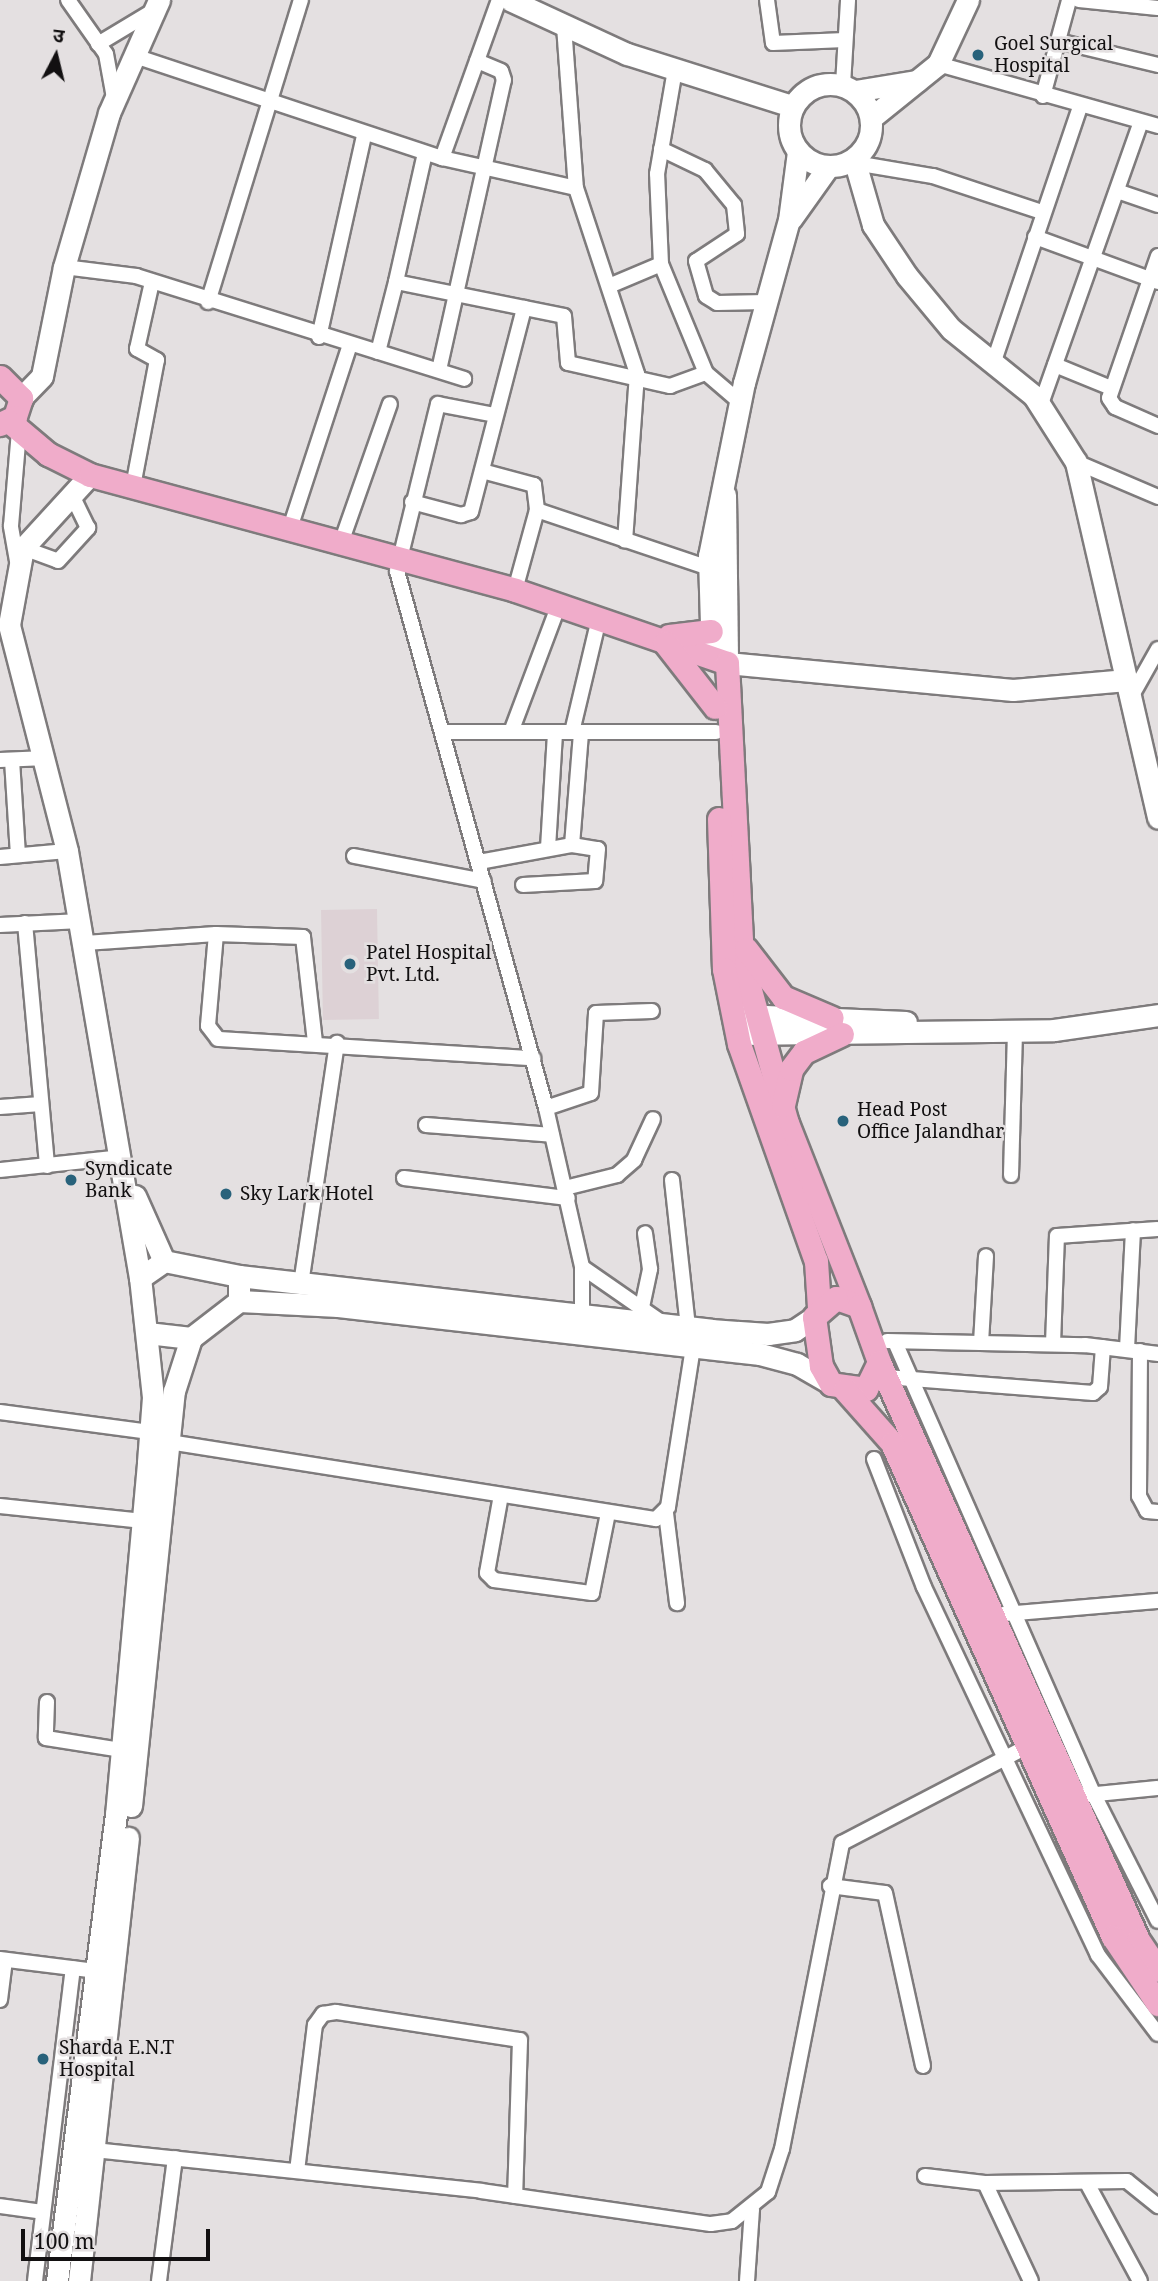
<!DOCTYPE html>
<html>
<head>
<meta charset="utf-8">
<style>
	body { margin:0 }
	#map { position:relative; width:1158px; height:2281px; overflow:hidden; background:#e4e0e1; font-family:"Noto Serif","Noto Sans Devanagari",serif }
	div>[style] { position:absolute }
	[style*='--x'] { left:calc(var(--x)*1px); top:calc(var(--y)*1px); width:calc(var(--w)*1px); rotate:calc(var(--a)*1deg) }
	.built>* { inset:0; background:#ddd1d5; transform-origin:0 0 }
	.roads { filter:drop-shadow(2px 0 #7e7b7c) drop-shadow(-2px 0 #7e7b7c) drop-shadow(0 2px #7e7b7c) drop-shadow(0 -2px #7e7b7c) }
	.street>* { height:14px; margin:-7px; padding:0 7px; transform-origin:7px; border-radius:7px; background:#fff }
	.secondary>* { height:21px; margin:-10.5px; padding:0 10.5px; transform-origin:10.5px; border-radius:10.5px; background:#fff }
	.secondary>.ring { margin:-10.5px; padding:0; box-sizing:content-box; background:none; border:21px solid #fff; border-radius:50% }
	.primary>* { height:23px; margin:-11.5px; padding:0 11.5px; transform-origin:11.5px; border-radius:11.5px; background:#f0acca }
	.dots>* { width:19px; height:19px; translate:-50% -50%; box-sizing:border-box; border:4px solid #e4e0e1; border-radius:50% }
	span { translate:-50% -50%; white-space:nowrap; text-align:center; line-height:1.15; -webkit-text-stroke:5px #e4e0e1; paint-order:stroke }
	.poi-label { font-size:19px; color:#121011 }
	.left { translate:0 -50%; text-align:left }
	.north { position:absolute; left:21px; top:21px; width:70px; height:70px; -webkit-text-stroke:5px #e4e0e1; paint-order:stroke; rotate:7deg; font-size:19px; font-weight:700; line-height:28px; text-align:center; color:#121011 }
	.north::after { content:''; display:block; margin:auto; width:24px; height:32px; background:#121011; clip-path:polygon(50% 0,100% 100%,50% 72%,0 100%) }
	.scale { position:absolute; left:21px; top:2229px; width:189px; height:32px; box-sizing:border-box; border:4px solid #121011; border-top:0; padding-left:9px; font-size:21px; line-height:24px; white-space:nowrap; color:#121011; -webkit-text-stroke:5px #e4e0e1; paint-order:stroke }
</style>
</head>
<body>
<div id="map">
	<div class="built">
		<i style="left:377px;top:909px;width:110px;height:56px;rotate:89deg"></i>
	</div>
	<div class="roads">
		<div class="street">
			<i style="--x:68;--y:0;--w:66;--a:54.9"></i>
			<i style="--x:106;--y:54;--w:45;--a:79.7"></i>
			<i style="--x:767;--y:0;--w:43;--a:82.1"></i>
			<i style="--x:773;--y:43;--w:72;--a:-2.4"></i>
			<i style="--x:1079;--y:0;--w:79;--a:5.8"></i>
			<i style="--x:564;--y:26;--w:162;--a:85.8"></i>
			<i style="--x:576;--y:188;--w:196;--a:71.8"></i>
			<i style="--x:637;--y:374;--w:167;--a:94.1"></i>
			<i style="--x:1058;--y:41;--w:103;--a:13.5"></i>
			<i style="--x:98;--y:44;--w:64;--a:-31"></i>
			<i style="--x:135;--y:56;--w:324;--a:18.4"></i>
			<i style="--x:442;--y:158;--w:137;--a:12.6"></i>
			<i style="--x:938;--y:64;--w:229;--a:15.7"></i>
			<i style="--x:843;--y:85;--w:85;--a:-86.6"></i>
			<i style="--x:1043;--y:96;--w:99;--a:-74.8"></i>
			<i style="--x:661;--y:149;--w:49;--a:25.5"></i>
			<i style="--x:705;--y:170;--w:45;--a:50.4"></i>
			<i style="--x:734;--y:205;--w:29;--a:84"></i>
			<i style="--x:737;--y:234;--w:49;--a:146.6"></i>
			<i style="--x:696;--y:261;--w:36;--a:74"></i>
			<i style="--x:706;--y:296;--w:13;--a:32"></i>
			<i style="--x:717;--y:303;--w:49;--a:-1.2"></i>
			<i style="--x:425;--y:153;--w:132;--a:102.7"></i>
			<i style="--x:396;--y:282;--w:171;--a:11.4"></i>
			<i style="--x:564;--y:316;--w:47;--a:85.1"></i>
			<i style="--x:568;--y:363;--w:105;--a:12.7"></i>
			<i style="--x:670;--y:386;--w:38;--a:-20"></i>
			<i style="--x:706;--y:373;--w:46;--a:40.6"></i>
			<i style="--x:442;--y:158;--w:168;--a:-70.2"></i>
			<i style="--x:855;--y:163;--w:79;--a:9.5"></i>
			<i style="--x:933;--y:176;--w:115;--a:18.3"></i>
			<i style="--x:1117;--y:191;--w:43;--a:18.9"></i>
			<i style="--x:1035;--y:237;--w:131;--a:20.1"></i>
			<i style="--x:1158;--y:256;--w:150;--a:109"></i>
			<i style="--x:1109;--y:398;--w:11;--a:56"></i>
			<i style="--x:1115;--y:407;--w:47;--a:23.8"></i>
			<i style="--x:661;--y:264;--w:90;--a:-92.5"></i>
			<i style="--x:657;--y:174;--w:106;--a:-80.2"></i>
			<i style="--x:64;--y:267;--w:73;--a:7.1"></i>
			<i style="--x:136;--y:276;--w:344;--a:17.4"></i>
			<i style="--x:609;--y:286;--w:56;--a:-22.9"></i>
			<i style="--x:661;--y:264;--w:118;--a:67.6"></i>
			<i style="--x:208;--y:302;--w:316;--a:-72.9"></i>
			<i style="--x:319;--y:337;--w:207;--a:-77.4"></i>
			<i style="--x:378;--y:352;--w:72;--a:-75.6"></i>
			<i style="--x:993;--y:364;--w:271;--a:-71.3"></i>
			<i style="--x:1055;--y:365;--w:61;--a:22.3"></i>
			<i style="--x:439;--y:370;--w:297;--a:-77.4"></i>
			<i style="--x:504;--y:80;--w:9;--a:-108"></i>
			<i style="--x:501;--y:71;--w:26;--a:-157"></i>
			<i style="--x:1041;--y:404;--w:299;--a:-70.5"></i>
			<i style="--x:495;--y:415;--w:58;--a:-169.1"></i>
			<i style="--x:438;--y:404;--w:172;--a:103.8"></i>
			<i style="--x:397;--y:571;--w:557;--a:74.49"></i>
			<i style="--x:546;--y:1108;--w:163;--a:77.2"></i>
			<i style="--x:582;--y:1267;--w:51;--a:90"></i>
			<i style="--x:1076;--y:462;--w:89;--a:23.1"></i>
			<i style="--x:482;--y:471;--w:54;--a:15.1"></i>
			<i style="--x:534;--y:485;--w:25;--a:83"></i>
			<i style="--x:135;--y:476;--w:118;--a:-79.3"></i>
			<i style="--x:157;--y:360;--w:23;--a:-151"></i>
			<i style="--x:137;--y:349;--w:69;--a:-77.4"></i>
			<i style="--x:412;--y:502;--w:51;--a:14.9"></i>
			<i style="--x:461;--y:515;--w:10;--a:-17"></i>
			<i style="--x:471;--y:512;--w:211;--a:-75.4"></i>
			<i style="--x:291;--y:525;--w:189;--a:-71.9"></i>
			<i style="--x:342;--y:540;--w:144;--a:-70.6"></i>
			<i style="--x:23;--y:548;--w:37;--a:20"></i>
			<i style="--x:58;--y:561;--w:45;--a:-47.7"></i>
			<i style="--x:88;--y:528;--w:37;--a:-116"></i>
			<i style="--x:17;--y:561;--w:36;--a:-100"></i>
			<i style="--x:11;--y:526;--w:96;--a:-85.2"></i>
			<i style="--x:515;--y:590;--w:83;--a:-74.6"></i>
			<i style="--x:537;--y:510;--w:182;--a:18.6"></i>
			<i style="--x:1131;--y:697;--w:55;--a:-60.6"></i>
			<i style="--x:444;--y:732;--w:272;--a:0"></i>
			<i style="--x:511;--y:732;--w:137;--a:-69.4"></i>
			<i style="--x:572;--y:732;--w:116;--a:-76.6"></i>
			<i style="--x:0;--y:760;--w:46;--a:-2.5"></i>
			<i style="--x:12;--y:760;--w:95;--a:86.4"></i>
			<i style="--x:572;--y:845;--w:113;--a:-85.4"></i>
			<i style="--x:548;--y:848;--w:116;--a:-86.5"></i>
			<i style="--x:354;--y:856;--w:132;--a:10.9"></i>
			<i style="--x:0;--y:857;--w:67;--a:-5.1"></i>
			<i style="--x:479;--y:862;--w:95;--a:-10.4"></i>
			<i style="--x:572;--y:845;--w:26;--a:9"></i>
			<i style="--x:598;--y:849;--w:32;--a:95"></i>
			<i style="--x:595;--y:881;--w:72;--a:176.8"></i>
			<i style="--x:25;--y:923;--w:244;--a:84.8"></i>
			<i style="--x:0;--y:925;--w:81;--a:-2.8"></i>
			<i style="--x:216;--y:934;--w:92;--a:95"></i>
			<i style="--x:208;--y:1026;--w:16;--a:52"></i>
			<i style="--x:218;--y:1039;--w:316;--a:3.5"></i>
			<i style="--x:85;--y:943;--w:131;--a:-3.9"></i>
			<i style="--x:216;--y:934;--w:87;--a:2"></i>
			<i style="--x:303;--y:937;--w:107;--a:83.5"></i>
			<i style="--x:0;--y:1107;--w:41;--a:-4.2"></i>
			<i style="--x:546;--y:1108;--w:47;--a:-18.4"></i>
			<i style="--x:591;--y:1093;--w:80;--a:-86.4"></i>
			<i style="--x:596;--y:1013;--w:56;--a:-2"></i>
			<i style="--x:426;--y:1125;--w:126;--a:4.5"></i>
			<i style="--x:0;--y:1170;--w:123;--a:-6.1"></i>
			<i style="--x:1011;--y:1175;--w:145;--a:-88.4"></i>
			<i style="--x:404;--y:1178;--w:165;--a:7"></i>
			<i style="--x:672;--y:1180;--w:149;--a:83.8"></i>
			<i style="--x:565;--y:1188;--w:54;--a:-14"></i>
			<i style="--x:617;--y:1175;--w:23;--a:-41"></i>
			<i style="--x:634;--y:1160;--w:45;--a:-65.1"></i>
			<i style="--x:582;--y:1267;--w:100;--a:34.8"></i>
			<i style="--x:301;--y:1284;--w:244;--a:-81.5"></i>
			<i style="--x:642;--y:1307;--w:39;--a:-78"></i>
			<i style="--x:650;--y:1269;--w:36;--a:-98"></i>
			<i style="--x:887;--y:1341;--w:198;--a:1.2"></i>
			<i style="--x:1085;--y:1345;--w:74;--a:7"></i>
			<i style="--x:895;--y:1342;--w:495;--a:66.3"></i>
			<i style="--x:1094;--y:1795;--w:141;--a:63.1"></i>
			<i style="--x:981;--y:1343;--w:87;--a:-86.7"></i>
			<i style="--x:1053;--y:1344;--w:108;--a:-87.9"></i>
			<i style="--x:1057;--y:1236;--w:101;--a:-4"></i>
			<i style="--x:1127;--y:1349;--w:119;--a:-87.1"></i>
			<i style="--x:1140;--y:1351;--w:145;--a:90.4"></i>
			<i style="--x:1139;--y:1496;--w:17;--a:62"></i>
			<i style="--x:1147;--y:1511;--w:11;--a:5"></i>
			<i style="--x:886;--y:1377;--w:208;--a:4.4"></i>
			<i style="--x:1093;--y:1393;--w:9;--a:-41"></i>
			<i style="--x:1100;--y:1387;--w:40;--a:-85.7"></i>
			<i style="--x:0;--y:1412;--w:151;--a:7.6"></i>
			<i style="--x:169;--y:1442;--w:493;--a:9"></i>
			<i style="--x:656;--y:1519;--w:17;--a:-45"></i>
			<i style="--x:668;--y:1507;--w:162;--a:-81.1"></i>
			<i style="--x:874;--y:1459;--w:137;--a:68.7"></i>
			<i style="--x:924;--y:1587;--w:407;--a:64.7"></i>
			<i style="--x:1098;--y:1955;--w:99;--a:52.8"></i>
			<i style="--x:501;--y:1495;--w:79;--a:100.2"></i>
			<i style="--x:487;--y:1573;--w:10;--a:45"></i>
			<i style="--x:494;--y:1580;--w:99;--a:7.6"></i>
			<i style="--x:592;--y:1593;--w:82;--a:-78.7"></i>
			<i style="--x:0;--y:1506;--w:144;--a:6"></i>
			<i style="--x:666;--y:1513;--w:91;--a:83"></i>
			<i style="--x:994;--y:1615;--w:165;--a:-4.9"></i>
			<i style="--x:47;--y:1702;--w:36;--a:92"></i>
			<i style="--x:46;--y:1738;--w:77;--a:9"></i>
			<i style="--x:1086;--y:1795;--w:72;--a:-5.6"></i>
			<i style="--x:830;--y:1886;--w:55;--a:7.3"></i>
			<i style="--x:885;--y:1893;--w:177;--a:77.6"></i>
			<i style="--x:0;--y:1959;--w:98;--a:7.1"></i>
			<i style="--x:0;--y:2000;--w:40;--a:-82.9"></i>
			<i style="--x:94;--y:2150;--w:389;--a:6"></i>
			<i style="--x:481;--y:2191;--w:232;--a:8.2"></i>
			<i style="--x:711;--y:2224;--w:21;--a:-8"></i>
			<i style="--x:732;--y:2221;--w:46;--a:-38.9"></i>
			<i style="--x:768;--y:2192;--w:45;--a:-72"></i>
			<i style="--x:782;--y:2149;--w:312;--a:-78.9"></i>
			<i style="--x:842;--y:1843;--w:210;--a:-27.5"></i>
			<i style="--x:297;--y:2171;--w:147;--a:-83"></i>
			<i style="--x:315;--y:2025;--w:14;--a:-54"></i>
			<i style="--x:323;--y:2014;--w:13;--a:-9"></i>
			<i style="--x:336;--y:2012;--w:186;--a:8.7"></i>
			<i style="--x:520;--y:2040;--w:156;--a:91.8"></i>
			<i style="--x:925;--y:2176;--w:60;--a:6.7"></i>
			<i style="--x:985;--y:2183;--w:142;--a:-0.8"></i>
			<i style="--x:1127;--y:2181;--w:40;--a:39"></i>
			<i style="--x:985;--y:2183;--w:108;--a:64.9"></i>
			<i style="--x:1087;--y:2183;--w:111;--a:61.6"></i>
			<i style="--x:0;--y:2206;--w:43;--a:7.9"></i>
			<i style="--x:35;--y:2281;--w:315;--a:-83.1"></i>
			<i style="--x:159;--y:2281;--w:124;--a:-82.6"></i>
			<i style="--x:747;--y:2281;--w:72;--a:-86"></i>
		</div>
		<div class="secondary">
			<i style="--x:510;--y:0;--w:129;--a:24.8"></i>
			<i style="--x:627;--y:54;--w:173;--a:17.5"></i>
			<i class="ring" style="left:789px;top:84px;width:61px;height:61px"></i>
			<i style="--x:855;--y:91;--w:63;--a:-9.2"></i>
			<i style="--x:871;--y:118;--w:86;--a:-38.9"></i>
			<i style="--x:938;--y:64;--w:71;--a:-64.9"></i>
			<i style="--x:854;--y:159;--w:69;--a:73.9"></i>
			<i style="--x:873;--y:225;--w:61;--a:56.3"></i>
			<i style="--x:907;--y:276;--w:69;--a:50.3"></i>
			<i style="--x:951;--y:329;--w:107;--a:38.9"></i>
			<i style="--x:1034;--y:396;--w:78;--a:57.5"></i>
			<i style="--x:1076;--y:462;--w:365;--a:77"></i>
			<i style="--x:791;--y:219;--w:64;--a:-54.6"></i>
			<i style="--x:21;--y:398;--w:30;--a:-46"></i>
			<i style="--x:42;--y:376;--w:111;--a:-78.6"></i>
			<i style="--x:64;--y:267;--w:160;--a:-73.7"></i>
			<i style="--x:109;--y:113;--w:124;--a:-66.1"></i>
			<i style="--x:90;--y:475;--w:99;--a:132.5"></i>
			<i style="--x:23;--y:548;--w:78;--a:100.3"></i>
			<i style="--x:9;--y:625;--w:233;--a:75.6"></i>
			<i style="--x:67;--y:851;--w:433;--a:80.3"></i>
			<i style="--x:725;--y:495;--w:168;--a:89.3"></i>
			<i style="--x:727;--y:663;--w:287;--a:5.4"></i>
			<i style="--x:1013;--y:690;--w:114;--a:-5"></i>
			<i style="--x:712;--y:658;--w:102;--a:-91.7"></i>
			<i style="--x:709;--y:556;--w:177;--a:-78.6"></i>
			<i style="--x:744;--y:383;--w:169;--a:-74.6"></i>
			<i style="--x:789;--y:220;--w:69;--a:-82.5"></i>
			<i style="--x:742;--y:1015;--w:164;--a:2.4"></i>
			<i style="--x:737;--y:1034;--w:317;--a:-0.7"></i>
			<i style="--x:1054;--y:1030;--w:105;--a:-8.2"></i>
			<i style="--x:135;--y:1196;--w:71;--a:66"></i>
			<i style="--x:239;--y:1276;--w:475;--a:6.5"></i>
			<i style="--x:711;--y:1330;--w:57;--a:4"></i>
			<i style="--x:768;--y:1334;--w:27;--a:-8"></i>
			<i style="--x:795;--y:1330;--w:23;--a:-34"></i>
			<i style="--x:239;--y:1301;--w:99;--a:2.9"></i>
			<i style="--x:338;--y:1306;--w:425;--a:6.5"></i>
			<i style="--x:760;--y:1354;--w:38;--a:15"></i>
			<i style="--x:797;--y:1364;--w:39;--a:30"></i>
			<i style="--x:131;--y:1806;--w:417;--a:-84.1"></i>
			<i style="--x:174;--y:1391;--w:56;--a:-72.2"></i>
			<i style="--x:57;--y:2281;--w:470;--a:-82.8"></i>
			<i style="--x:116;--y:1815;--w:354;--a:-84.8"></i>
			<i style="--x:148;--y:1462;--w:65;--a:-85.6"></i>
			<i style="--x:153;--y:1397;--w:120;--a:-96.2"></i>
			<i style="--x:140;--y:1278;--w:29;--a:-35"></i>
			<i style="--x:164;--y:1261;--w:76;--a:11.3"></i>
			<i style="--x:239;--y:1276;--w:25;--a:90"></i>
			<i style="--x:239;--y:1301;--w:61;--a:142.4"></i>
			<i style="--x:191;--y:1338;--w:44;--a:-173.5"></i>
			<i style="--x:79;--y:2281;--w:446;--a:-83.7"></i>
		</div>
		<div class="primary">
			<i style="--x:0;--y:377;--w:30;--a:45"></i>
			<i style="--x:21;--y:398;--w:20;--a:108"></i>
			<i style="--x:15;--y:417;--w:17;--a:155"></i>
			<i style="--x:10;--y:422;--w:50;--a:40.1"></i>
			<i style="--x:48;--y:454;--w:47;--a:26.6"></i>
			<i style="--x:90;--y:475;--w:440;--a:15.1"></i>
			<i style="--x:515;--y:590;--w:224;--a:19"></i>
			<i style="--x:727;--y:663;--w:298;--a:87.1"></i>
			<i style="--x:742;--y:961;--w:168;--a:74.5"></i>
			<i style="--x:787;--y:1123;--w:197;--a:68.5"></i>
			<i style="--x:669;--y:636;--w:42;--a:-6.8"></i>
			<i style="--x:665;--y:643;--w:81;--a:52"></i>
			<i style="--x:719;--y:819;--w:150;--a:88.1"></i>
			<i style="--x:724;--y:969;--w:76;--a:78.7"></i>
			<i style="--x:739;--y:1044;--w:230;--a:70.5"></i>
			<i style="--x:816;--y:1261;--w:47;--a:86.3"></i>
			<i style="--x:746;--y:949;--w:61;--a:52.4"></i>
			<i style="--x:783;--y:997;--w:53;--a:23.2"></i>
			<i style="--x:783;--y:1105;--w:37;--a:-77"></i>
			<i style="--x:791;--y:1069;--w:21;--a:-53"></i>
			<i style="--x:804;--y:1052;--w:42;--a:-25.3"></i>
			<i style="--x:836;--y:1298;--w:24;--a:19"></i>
			<i style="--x:859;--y:1306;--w:59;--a:70.3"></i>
			<i style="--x:879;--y:1362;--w:30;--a:116"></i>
			<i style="--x:866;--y:1389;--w:35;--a:-172"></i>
			<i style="--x:831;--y:1384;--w:21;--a:-119"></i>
			<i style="--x:821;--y:1366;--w:49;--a:-98.1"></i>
			<i style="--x:814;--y:1317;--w:29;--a:-41"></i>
			<i style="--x:879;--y:1362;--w:633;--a:65.86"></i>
			<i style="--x:1138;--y:1940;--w:36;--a:56"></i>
			<i style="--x:845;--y:1390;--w:71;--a:48.4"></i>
			<i style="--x:892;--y:1443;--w:541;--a:65.9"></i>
			<i style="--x:1113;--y:1937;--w:81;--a:56.1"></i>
		</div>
	</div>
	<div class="dots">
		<i style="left:978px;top:55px;background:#28627b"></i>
		<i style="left:350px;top:964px;background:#28627b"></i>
		<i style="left:843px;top:1121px;background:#28627b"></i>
		<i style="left:71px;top:1180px;background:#28627b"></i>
		<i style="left:226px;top:1194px;background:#28627b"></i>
		<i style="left:43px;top:2059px;background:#28627b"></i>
	</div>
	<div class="poi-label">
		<span class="left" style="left:994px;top:55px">Goel Surgical<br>Hospital</span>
		<span class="left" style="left:366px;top:964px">Patel Hospital<br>Pvt. Ltd.</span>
		<span class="left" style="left:857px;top:1121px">Head Post<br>Office Jalandhar</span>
		<span class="left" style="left:85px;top:1180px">Syndicate<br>Bank</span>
		<span class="left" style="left:240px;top:1194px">Sky Lark Hotel</span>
		<span class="left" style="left:59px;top:2059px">Sharda E.N.T<br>Hospital</span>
	</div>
	<div class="north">उ</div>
	<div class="scale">100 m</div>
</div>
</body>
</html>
